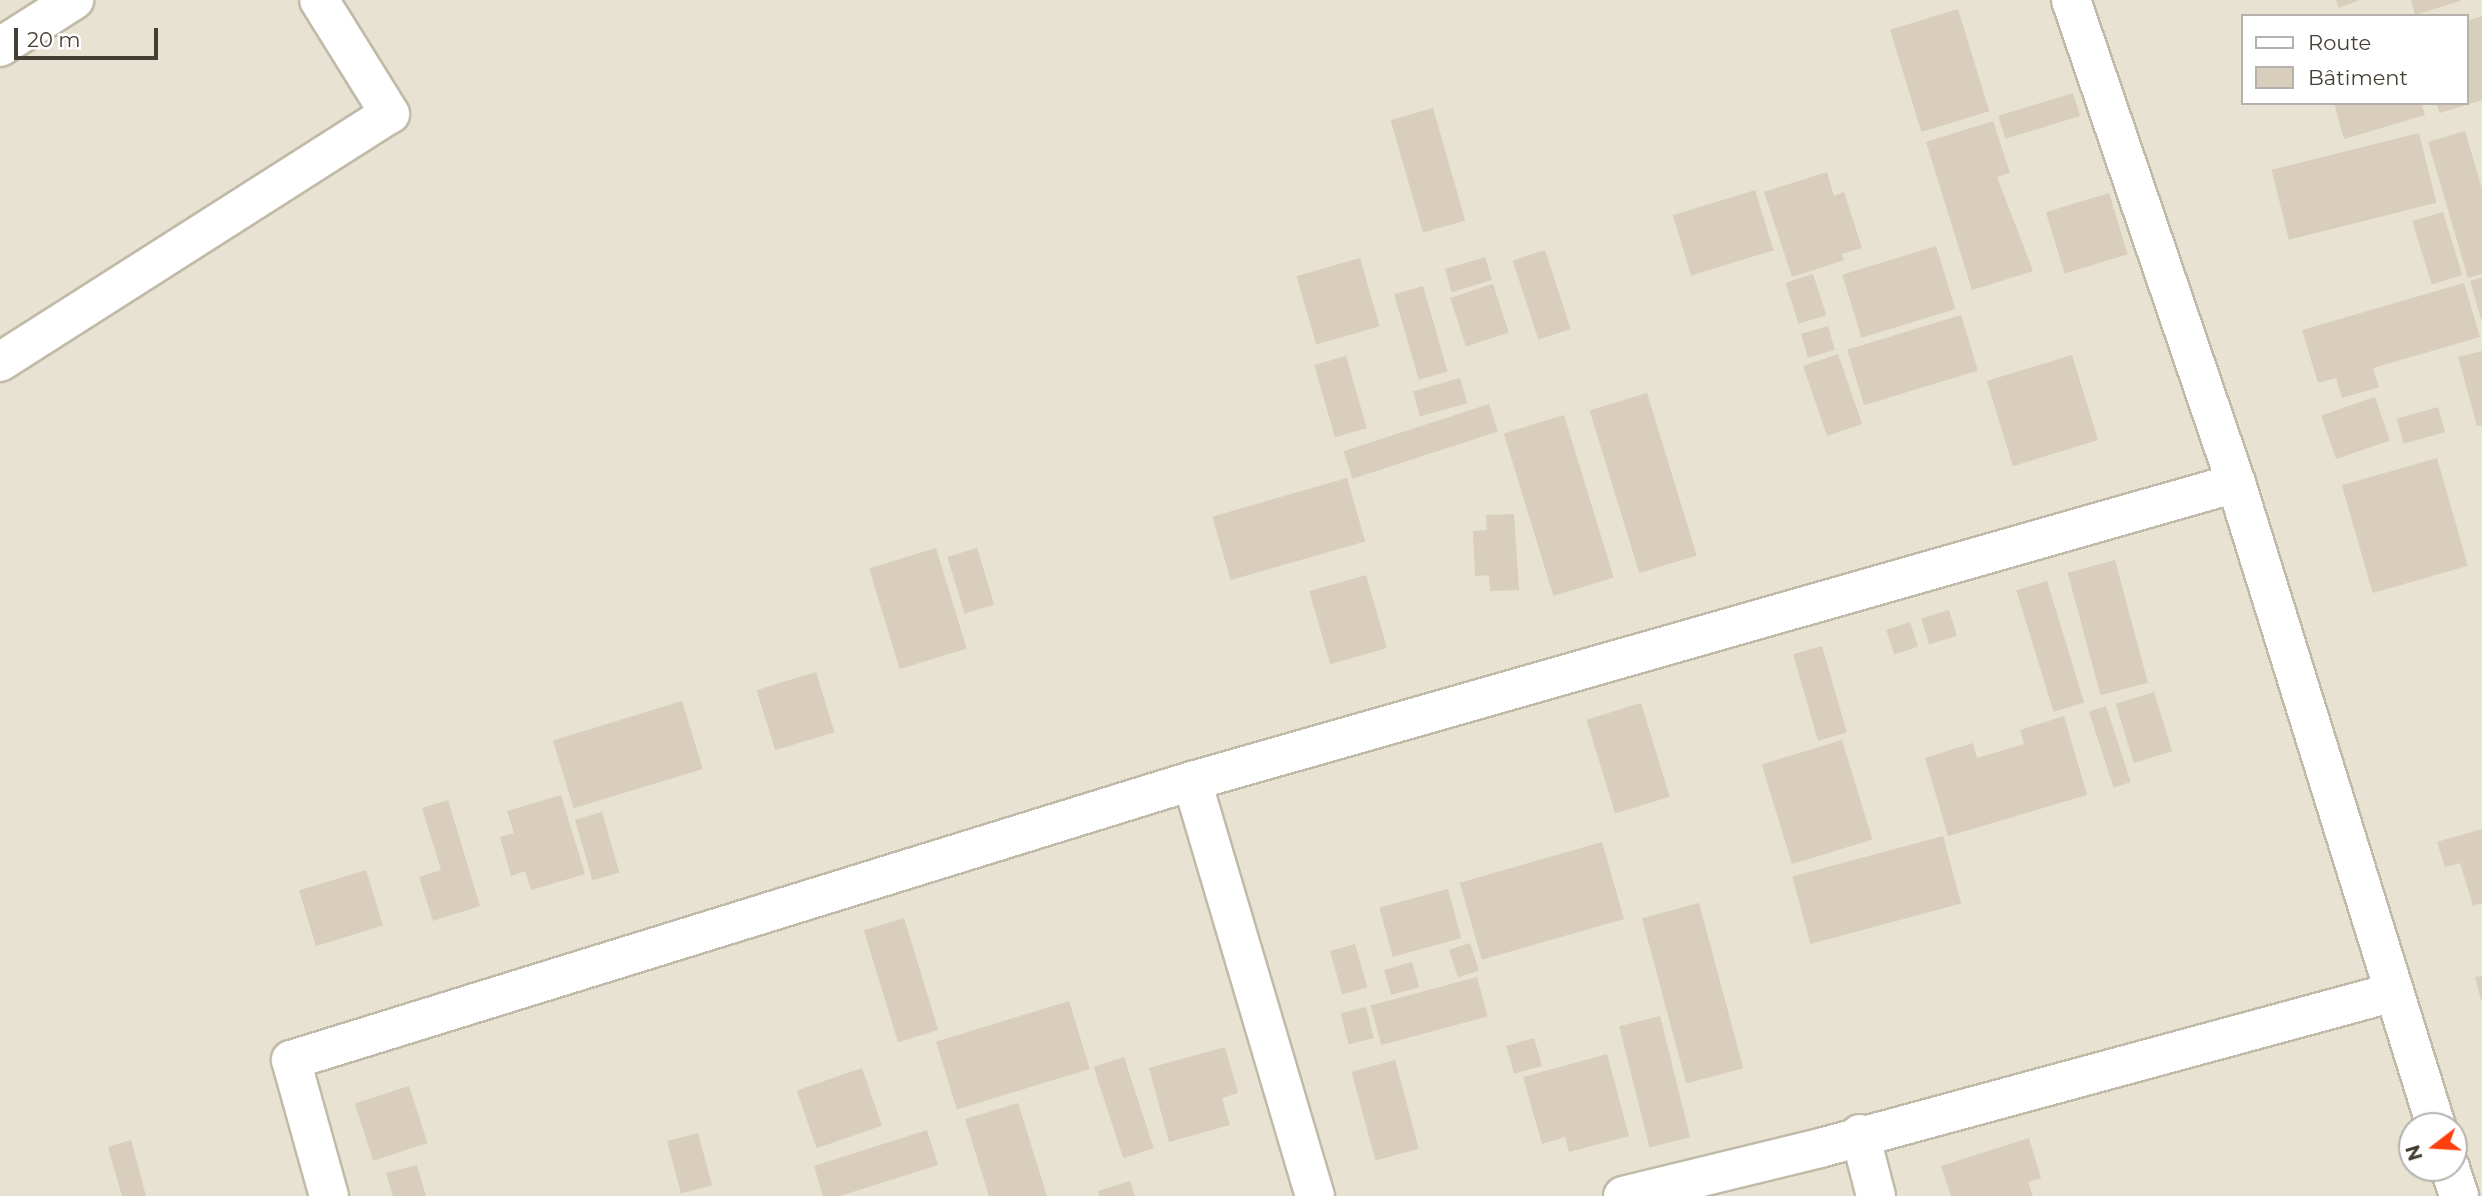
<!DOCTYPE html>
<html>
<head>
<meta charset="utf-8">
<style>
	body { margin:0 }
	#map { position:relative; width:2482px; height:1196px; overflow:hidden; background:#f3efe3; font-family:Montserrat,sans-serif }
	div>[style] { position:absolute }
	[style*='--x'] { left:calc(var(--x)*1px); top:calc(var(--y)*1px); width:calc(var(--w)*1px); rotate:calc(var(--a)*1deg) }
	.residential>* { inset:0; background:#e7e2d1 }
	.building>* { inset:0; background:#d8cebb; transform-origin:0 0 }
	.roads { filter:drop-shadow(2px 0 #c2baa8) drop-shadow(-2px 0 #c2baa8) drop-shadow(0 2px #c2baa8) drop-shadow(0 -2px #c2baa8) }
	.minor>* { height:38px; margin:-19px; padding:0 19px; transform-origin:19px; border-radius:19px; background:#fff }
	span { translate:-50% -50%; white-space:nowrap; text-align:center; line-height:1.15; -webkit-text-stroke:6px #fff; paint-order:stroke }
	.legend { position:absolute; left:2241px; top:14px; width:228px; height:91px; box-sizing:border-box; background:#fff; border:2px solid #b5b2ad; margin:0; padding:9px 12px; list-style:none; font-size:21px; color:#453f33 }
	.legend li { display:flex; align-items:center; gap:14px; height:35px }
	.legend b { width:35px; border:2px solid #b5b2ad }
	.north { position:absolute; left:2398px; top:1112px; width:70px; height:70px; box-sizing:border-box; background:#fff; border:2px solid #b5b2ad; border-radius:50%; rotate:253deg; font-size:19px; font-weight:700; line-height:28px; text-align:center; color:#453f33 }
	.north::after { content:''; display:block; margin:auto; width:24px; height:32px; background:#ff3f0e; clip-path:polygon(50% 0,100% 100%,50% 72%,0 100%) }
	.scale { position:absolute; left:14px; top:28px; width:144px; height:32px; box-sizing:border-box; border:4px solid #453f33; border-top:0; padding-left:9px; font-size:21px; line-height:24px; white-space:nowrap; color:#453f33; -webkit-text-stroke:5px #fff; paint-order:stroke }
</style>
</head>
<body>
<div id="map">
	<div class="residential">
		<i style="clip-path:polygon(evenodd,0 0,2482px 0,2482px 1196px,0 1196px,0 0,2242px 16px,2466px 16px,2466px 103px,2242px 103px,2242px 16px,0 0,2412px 1126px,2454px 1126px,2454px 1168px,2412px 1168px,2412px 1126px)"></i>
	</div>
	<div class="building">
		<i style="clip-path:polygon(2336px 0,2360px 0,2339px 8px)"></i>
		<i style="clip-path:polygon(2411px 0,2460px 0,2460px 1px,2415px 15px)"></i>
		<i style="left:1958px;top:9px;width:107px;height:71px;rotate:73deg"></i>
		<i style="clip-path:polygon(2482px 16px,2482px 100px,2440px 113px,2436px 103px,2466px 103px,2466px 21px)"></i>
		<i style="left:2073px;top:93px;width:24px;height:78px;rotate:73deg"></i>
		<i style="clip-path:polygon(2334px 103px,2421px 103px,2425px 115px,2344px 139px)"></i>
		<i style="left:1433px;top:108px;width:117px;height:44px;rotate:74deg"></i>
		<i style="clip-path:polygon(1993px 121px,2010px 173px,1997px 177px,2033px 271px,1972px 290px,1926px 142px)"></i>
		<i style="clip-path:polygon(2465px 131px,2482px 189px,2482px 274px,2468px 278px,2428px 142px)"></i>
		<i style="left:2419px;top:133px;width:72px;height:152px;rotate:76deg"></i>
		<i style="clip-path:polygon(1827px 172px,1834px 196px,1844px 192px,1862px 248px,1842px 254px,1844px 260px,1792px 277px,1764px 192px)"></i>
		<i style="left:1755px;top:190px;width:63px;height:86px;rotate:73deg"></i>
		<i style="left:2109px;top:193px;width:64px;height:66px;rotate:73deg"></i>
		<i style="left:2443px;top:212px;width:66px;height:32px;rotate:73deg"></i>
		<i style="left:1936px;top:246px;width:66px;height:98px;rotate:73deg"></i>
		<i style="left:1545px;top:250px;width:83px;height:34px;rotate:72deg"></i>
		<i style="left:1485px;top:257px;width:24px;height:42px;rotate:73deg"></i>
		<i style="left:1360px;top:258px;width:71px;height:66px;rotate:74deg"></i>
		<i style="left:1813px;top:274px;width:43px;height:29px;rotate:72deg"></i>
		<i style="clip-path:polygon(2482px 277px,2482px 319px,2481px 319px,2470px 281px)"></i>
		<i style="clip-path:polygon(2464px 283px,2480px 337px,2373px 368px,2379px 387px,2342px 398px,2336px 378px,2318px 383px,2302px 330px)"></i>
		<i style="left:1493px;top:284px;width:51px;height:45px;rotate:72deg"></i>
		<i style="left:1423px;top:286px;width:89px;height:30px;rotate:74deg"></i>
		<i style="left:1961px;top:315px;width:58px;height:119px;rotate:73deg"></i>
		<i style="left:1828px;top:326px;width:25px;height:28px;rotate:74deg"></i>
		<i style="clip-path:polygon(2482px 351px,2482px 425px,2477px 426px,2458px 357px)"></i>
		<i style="left:1838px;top:354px;width:74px;height:37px;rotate:71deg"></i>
		<i style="left:2072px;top:355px;width:89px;height:89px;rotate:73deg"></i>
		<i style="left:1346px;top:356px;width:75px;height:33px;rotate:74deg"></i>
		<i style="left:1460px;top:378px;width:26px;height:49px;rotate:74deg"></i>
		<i style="left:1647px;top:393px;width:170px;height:60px;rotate:73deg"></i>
		<i style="left:2375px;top:397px;width:46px;height:57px;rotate:71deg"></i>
		<i style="left:1489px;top:404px;width:29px;height:153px;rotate:72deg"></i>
		<i style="left:2438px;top:407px;width:26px;height:43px;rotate:74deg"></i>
		<i style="left:1564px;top:415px;width:170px;height:63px;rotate:73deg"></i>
		<i style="left:2437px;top:458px;width:112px;height:99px;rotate:74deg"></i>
		<i style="left:1347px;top:478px;width:66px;height:140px;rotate:74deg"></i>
		<i style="clip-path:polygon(1514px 514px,1519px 590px,1490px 591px,1489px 575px,1475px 576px,1473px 531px,1487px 530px,1486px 515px)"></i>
		<i style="left:936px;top:548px;width:105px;height:70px;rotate:73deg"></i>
		<i style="left:977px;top:548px;width:59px;height:31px;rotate:73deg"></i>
		<i style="left:2115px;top:560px;width:127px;height:49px;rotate:75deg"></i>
		<i style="left:1366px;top:575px;width:76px;height:59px;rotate:74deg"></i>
		<i style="left:2047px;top:581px;width:127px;height:32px;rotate:73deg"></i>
		<i style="left:1949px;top:610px;width:27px;height:29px;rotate:73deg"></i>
		<i style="left:1910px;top:622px;width:26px;height:25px;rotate:72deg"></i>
		<i style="left:1822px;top:646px;width:90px;height:30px;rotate:74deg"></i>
		<i style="left:816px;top:672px;width:63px;height:62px;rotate:73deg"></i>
		<i style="left:2154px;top:692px;width:62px;height:40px;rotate:73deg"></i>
		<i style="left:682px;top:701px;width:71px;height:135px;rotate:73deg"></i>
		<i style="left:1641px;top:703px;width:98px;height:57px;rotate:73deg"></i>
		<i style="left:2106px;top:706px;width:80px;height:18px;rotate:72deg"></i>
		<i style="clip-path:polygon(2064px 716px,2087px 795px,1948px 836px,1925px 758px,1973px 743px,1977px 758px,2024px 744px,2020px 730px)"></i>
		<i style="left:1842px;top:740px;width:104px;height:84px;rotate:73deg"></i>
		<i style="clip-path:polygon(561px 795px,585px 874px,531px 890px,525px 871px,511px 876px,500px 837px,514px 833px,507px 811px)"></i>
		<i style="clip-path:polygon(448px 800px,480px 906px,433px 921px,419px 877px,441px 870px,422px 808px)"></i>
		<i style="left:602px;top:812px;width:63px;height:28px;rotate:74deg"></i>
		<i style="clip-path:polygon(2482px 829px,2482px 903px,2473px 906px,2460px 863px,2445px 867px,2437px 842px)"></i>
		<i style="left:1943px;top:836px;width:70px;height:156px;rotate:75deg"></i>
		<i style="left:1602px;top:842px;width:80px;height:148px;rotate:74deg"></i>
		<i style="left:366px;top:870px;width:58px;height:70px;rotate:73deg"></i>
		<i style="left:1448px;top:889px;width:51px;height:71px;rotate:75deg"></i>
		<i style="left:1699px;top:903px;width:171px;height:59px;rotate:75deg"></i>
		<i style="left:904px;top:918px;width:117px;height:42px;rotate:73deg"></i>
		<i style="left:1470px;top:943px;width:29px;height:22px;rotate:72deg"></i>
		<i style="left:1355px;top:944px;width:45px;height:26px;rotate:74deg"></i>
		<i style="left:1412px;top:962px;width:26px;height:29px;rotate:74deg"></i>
		<i style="clip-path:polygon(2482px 976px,2482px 1000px,2481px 1000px,2475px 977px)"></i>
		<i style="left:1477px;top:977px;width:41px;height:110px;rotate:75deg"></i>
		<i style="left:1069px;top:1001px;width:71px;height:139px;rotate:73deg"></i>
		<i style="left:1366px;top:1007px;width:32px;height:26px;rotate:76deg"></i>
		<i style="left:1660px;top:1016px;width:125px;height:42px;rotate:76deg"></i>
		<i style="left:1534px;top:1038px;width:29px;height:29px;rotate:74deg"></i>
		<i style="clip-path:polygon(1225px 1047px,1238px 1093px,1222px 1098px,1230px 1125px,1169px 1142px,1149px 1068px)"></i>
		<i style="clip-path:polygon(1607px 1054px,1629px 1136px,1569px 1152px,1565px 1137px,1542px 1144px,1523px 1077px)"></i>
		<i style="left:1124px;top:1057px;width:96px;height:32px;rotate:72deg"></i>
		<i style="left:1395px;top:1060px;width:92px;height:45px;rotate:75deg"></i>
		<i style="left:862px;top:1068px;width:61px;height:69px;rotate:71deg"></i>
		<i style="left:409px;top:1086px;width:60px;height:57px;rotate:72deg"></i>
		<i style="clip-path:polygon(1018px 1103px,1047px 1196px,989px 1196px,965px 1119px)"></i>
		<i style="clip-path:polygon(927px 1130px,938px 1165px,840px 1196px,823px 1196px,814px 1166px)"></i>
		<i style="left:698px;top:1133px;width:54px;height:32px;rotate:75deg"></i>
		<i style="clip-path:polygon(2029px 1138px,2041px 1178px,2028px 1182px,2033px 1196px,1951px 1196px,1941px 1166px)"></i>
		<i style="clip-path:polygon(131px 1140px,146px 1196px,122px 1196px,108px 1147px)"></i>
		<i style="clip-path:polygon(417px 1165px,426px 1196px,393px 1196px,386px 1173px)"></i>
		<i style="clip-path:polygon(1130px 1181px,1135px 1196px,1099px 1196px,1098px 1191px)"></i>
	</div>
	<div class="roads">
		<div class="minor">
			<i style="--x:2071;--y:0;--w:510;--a:71.14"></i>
			<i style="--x:2236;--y:483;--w:673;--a:72.72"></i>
			<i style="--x:0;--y:47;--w:88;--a:-32.4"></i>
			<i style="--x:0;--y:362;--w:462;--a:-32.5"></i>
			<i style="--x:390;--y:114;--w:134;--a:-121.9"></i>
			<i style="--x:1192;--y:781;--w:433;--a:73.5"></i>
			<i style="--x:1860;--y:1134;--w:64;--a:75.5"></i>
			<i style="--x:2450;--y:1168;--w:29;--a:72"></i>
			<i style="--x:329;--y:1196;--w:141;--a:-105.6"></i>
			<i style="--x:291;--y:1060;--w:943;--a:-17.21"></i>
			<i style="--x:1192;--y:781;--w:1086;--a:-15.93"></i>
			<i style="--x:1623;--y:1196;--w:203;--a:-13.7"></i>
			<i style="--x:1820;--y:1148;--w:595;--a:-15.2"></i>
		</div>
	</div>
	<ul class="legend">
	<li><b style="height:9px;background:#fff"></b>Route</li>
	<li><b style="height:19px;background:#d8cebb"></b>Bâtiment</li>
	</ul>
	<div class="north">N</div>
	<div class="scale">20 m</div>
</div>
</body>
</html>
